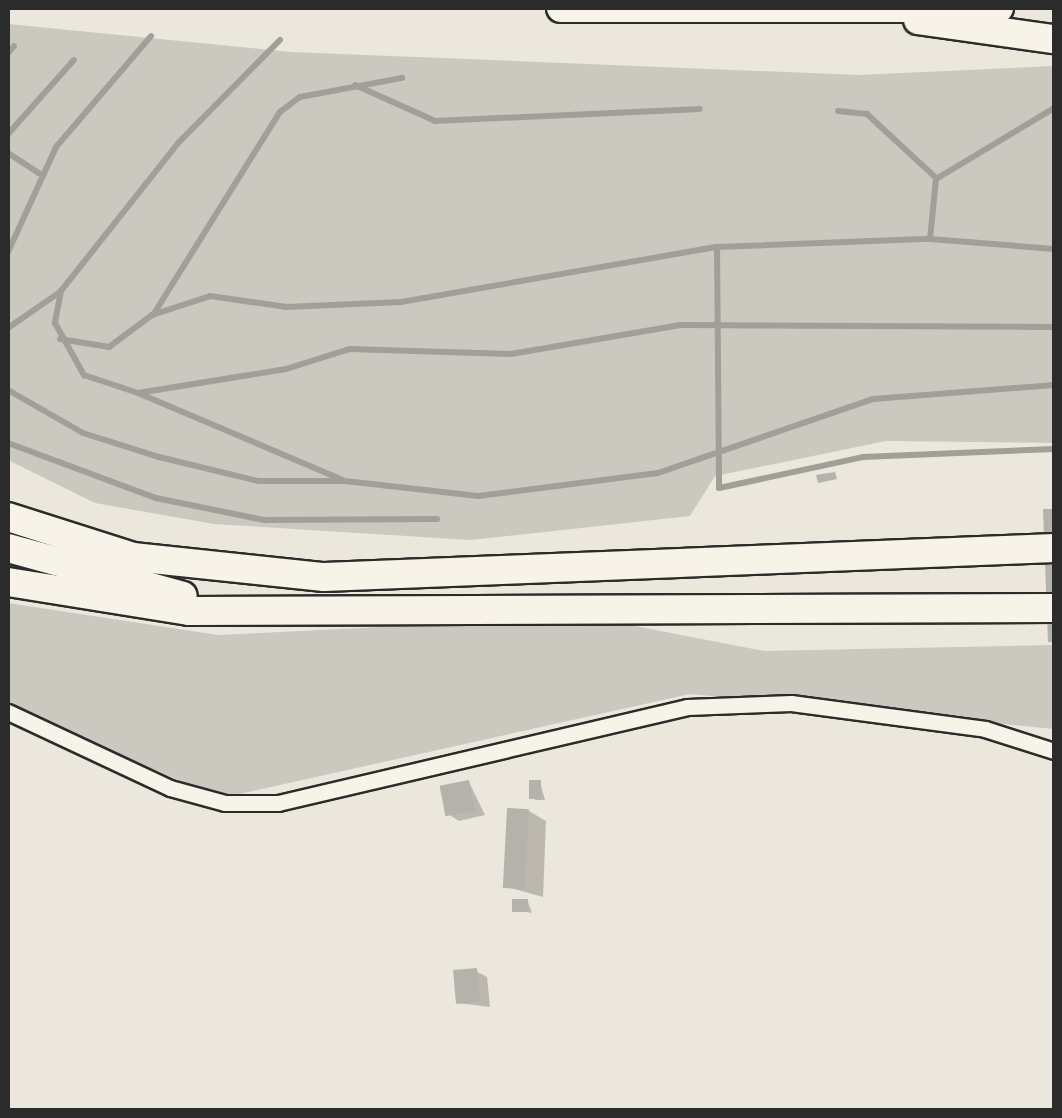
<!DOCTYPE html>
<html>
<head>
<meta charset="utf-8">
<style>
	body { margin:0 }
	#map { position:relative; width:1062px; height:1118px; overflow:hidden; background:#ebe7dd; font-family:"Indie Flower",sans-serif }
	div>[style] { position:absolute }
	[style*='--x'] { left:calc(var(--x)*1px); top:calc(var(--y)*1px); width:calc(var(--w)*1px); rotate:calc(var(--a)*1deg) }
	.green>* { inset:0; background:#cbc8bf }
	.shadow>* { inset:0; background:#0003 }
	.stream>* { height:6px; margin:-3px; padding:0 3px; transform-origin:3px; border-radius:3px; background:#a29f98 }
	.building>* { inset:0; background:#b5b2ab; transform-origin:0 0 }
	.roads { filter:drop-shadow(2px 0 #2b2b2b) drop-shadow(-2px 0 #2b2b2b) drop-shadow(0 2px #2b2b2b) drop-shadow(0 -2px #2b2b2b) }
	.minor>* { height:15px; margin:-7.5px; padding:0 7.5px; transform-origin:7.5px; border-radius:7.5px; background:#f7f3e8 }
	.motorway>* { height:28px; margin:-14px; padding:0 14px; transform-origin:14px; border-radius:14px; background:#f7f3e8 }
	span { translate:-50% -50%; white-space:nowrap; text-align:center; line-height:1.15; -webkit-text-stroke:9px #f7f3e8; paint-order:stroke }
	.frame { position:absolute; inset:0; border:10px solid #2b2b2b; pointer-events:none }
</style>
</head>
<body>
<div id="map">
	<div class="green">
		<i style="clip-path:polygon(8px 24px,292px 52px,858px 75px,1054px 66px,1054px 443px,886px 441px,715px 476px,690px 516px,471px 540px,214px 524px,95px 503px,8px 460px)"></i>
		<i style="clip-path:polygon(8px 603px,218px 635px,588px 617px,764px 651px,1054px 645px,1054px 729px,690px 694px,221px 798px,8px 707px)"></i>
	</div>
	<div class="shadow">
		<i style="clip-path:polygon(469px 782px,485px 815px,459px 821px,448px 814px)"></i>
		<i style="clip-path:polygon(540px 782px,545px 800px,536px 800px,531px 797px)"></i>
		<i style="clip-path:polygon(529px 811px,546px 821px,543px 897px,507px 887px)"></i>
		<i style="clip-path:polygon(528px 902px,532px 913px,514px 910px)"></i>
		<i style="clip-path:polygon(476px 971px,487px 977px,490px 1007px,458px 1003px)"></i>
	</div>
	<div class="stream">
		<i style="--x:280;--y:40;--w:144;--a:134.7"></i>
		<i style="--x:179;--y:142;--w:190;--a:128.4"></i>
		<i style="--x:61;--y:291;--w:33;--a:101"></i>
		<i style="--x:55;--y:323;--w:60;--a:60.9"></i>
		<i style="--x:84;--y:375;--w:57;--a:18.4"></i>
		<i style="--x:138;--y:393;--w:150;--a:-9.2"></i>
		<i style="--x:286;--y:369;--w:67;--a:-17.4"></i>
		<i style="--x:350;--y:349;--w:161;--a:1.8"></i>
		<i style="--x:511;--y:354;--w:172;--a:-9.7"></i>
		<i style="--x:681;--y:325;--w:373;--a:0.3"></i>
		<i style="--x:8;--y:53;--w:9;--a:-49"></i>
		<i style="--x:355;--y:85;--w:88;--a:24.2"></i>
		<i style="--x:435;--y:121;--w:265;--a:-2.6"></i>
		<i style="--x:838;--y:111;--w:29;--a:6"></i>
		<i style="--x:867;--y:114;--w:94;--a:42.8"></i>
		<i style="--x:8;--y:134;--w:99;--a:-48.3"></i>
		<i style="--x:8;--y:153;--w:37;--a:33"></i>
		<i style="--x:930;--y:239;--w:60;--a:-84.3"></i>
		<i style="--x:936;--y:179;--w:138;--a:-31"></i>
		<i style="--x:717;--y:247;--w:241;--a:89.5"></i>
		<i style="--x:719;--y:488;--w:147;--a:-12.1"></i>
		<i style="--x:863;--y:457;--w:191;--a:-2.4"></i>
		<i style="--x:8;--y:252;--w:115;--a:-65.4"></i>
		<i style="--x:56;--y:147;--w:146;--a:-49.4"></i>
		<i style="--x:153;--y:315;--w:239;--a:-58"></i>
		<i style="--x:280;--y:112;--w:25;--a:-37"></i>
		<i style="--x:300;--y:97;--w:104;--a:-10.6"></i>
		<i style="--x:8;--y:328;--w:63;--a:-34.7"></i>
		<i style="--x:60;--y:339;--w:50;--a:9.3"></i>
		<i style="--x:109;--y:347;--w:54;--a:-36.7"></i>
		<i style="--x:152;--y:315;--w:61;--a:-18.1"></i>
		<i style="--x:210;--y:296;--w:77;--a:8.2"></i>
		<i style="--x:286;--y:307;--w:115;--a:-2.5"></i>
		<i style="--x:401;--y:302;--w:321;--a:-9.9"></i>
		<i style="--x:717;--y:247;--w:213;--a:-2.2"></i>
		<i style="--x:930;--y:239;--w:124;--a:4.6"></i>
		<i style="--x:8;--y:390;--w:86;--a:29.8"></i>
		<i style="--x:83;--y:433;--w:80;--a:17.5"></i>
		<i style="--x:159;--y:457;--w:102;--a:13.6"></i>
		<i style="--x:258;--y:481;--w:86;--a:0"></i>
		<i style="--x:138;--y:393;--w:225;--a:23"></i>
		<i style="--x:345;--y:481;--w:134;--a:6.4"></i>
		<i style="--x:478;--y:496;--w:181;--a:-7.3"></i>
		<i style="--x:658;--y:473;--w:227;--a:-19"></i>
		<i style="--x:873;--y:399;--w:182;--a:-4.4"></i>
		<i style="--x:8;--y:443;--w:158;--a:20.4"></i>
		<i style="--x:156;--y:498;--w:110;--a:11.5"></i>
		<i style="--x:264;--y:520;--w:173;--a:-0.3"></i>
	</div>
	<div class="building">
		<i style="clip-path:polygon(835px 472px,837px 479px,818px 483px,816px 475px)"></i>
		<i style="clip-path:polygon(1043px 509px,1054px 509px,1054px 642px,1048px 642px)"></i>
		<i style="left:469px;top:780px;width:31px;height:30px;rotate:79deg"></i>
		<i style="left:529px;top:780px;width:12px;height:19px"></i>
		<i style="left:507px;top:808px;width:22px;height:80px;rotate:3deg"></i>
		<i style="left:512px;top:899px;width:16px;height:13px"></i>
		<i style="left:477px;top:968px;width:34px;height:24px;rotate:85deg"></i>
	</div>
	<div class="roads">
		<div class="minor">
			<i style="--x:8;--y:712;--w:179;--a:25.1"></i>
			<i style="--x:170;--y:788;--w:57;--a:15.3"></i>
			<i style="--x:225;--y:803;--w:53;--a:0"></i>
			<i style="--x:278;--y:803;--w:420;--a:-13.2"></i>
			<i style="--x:687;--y:707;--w:104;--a:-2.2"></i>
			<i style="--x:791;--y:703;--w:196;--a:7.6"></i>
			<i style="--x:985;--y:729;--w:72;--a:17.7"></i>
		</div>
		<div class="motorway">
			<i style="--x:561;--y:8;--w:438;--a:0"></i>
			<i style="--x:918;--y:20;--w:137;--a:8"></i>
			<i style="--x:8;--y:517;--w:131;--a:17.7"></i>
			<i style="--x:133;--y:557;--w:192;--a:6"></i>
			<i style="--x:324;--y:577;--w:731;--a:-2.27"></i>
			<i style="--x:8;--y:548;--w:181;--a:15.3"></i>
			<i style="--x:8;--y:582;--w:183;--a:9.1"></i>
			<i style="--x:189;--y:611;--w:865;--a:-0.2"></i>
		</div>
	</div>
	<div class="frame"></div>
</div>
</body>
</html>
